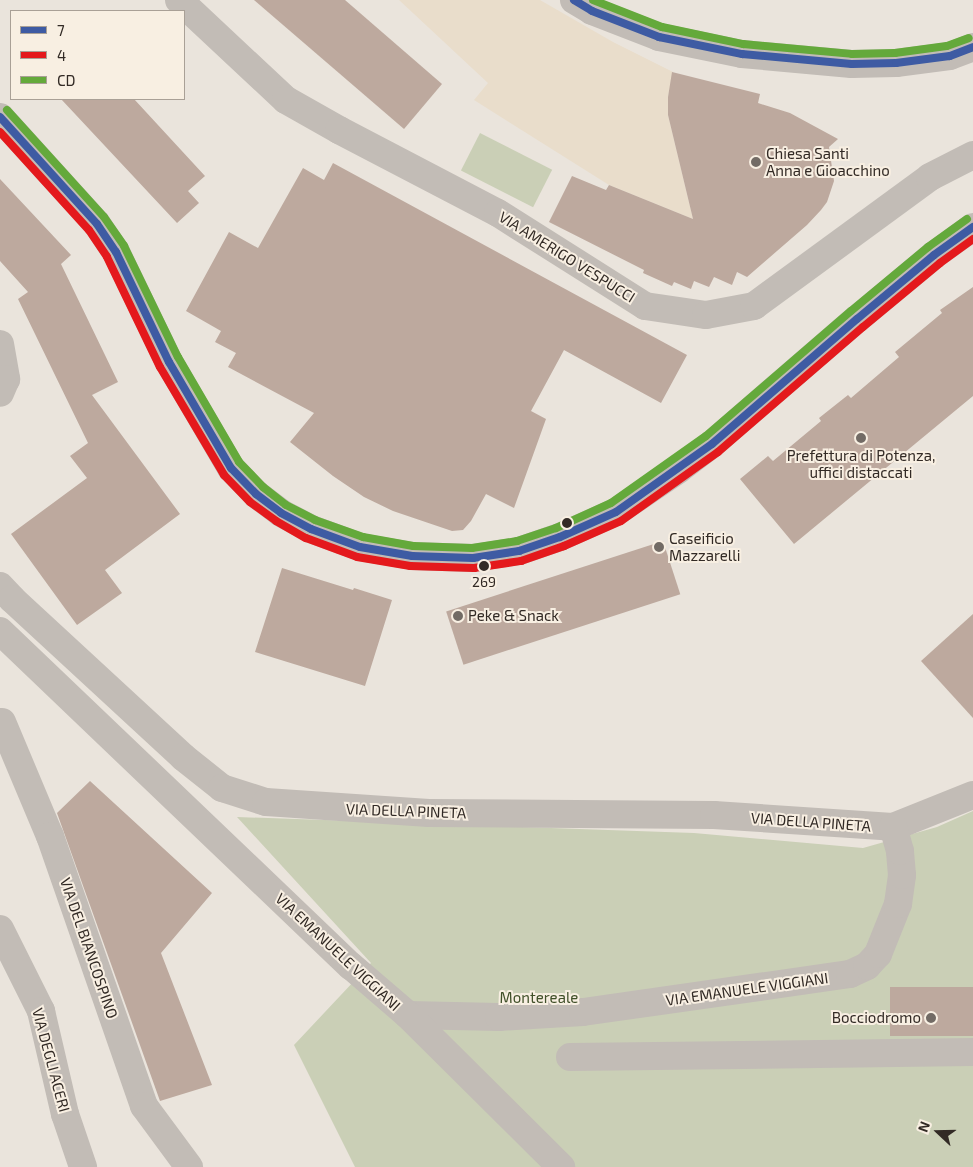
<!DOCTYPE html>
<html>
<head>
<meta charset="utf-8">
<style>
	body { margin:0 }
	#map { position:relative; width:973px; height:1167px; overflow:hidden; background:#eae4dc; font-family:"Exo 2",sans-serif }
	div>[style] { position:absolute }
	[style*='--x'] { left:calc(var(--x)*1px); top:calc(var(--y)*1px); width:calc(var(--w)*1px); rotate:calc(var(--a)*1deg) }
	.green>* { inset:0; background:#cacfb6; transform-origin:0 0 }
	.plaza>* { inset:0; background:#e9ddcb }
	.building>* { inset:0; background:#bda99e; transform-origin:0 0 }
	.pedestrian>* { height:28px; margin:-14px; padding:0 14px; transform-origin:14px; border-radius:14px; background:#c2bcb6 }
	.minor>* { height:28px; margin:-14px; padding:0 14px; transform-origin:14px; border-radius:14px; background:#c2bcb6 }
	.tertiary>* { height:28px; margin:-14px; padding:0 14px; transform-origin:14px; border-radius:14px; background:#c2bcb6 }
	.bus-1>* { height:8px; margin:-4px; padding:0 4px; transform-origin:4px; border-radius:4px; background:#3e5ba3 }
	.bus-2>* { height:8px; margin:-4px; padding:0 4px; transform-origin:4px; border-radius:4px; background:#e4191c }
	.bus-3>* { height:8px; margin:-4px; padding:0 4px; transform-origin:4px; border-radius:4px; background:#64a93b }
	.dots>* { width:14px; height:14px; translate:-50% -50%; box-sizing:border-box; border:2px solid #f8efe2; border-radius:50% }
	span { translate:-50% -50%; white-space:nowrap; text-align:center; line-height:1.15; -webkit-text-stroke:4px #f8efe2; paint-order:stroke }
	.bus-label { font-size:14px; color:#322a25 }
	.poi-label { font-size:15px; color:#322a25 }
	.left { translate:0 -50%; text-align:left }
	.right { translate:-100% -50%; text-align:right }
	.street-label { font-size:15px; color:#322a25 }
	.park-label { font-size:15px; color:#405029 }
	.legend { position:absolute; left:10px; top:10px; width:175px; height:90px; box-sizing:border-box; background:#f8efe2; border:1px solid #a9a096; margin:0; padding:6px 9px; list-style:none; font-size:15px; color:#322a25 }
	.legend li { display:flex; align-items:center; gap:10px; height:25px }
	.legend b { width:25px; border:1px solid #a9a096 }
	.north { position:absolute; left:913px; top:1107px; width:50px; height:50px; -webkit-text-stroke:4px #f8efe2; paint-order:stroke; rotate:291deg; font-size:14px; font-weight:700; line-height:20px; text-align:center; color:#322a25 }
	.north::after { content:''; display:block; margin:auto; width:18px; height:22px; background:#322a25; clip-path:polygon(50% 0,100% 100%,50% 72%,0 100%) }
</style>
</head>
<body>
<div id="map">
	<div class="green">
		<i style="left:480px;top:133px;width:81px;height:42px;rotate:27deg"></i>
		<i style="clip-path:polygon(973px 811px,973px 1167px,355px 1167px,294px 1045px,371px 963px,237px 817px,694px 833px,863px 848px,937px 827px)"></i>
	</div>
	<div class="plaza">
		<i style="clip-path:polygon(399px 0,540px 0,613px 42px,673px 72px,668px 97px,668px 115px,693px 219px,609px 185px,474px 100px,488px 83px)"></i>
	</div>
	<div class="building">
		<i style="clip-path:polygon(254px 0,345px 0,442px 84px,404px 129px)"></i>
		<i style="clip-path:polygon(672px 72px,760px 94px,758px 103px,790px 113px,838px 139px,829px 147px,834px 181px,827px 202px,821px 210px,807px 225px,747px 277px,737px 272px,732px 285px,714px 277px,709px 287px,694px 281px,691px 289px,674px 282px,672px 286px,643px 273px,644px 270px,549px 222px,572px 176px,606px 190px,609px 185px,693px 219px,668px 115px,668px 97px)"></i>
		<i style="clip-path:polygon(61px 99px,134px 99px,205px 176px,188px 191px,199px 203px,177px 223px)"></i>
		<i style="clip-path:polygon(333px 163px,687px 355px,661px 403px,564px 350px,531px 411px,546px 419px,514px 508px,486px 494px,471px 521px,463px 530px,452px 531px,393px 511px,364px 497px,333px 476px,290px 442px,314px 413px,228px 367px,236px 353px,215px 342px,221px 331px,186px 311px,229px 232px,258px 248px,303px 168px,324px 180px)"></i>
		<i style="clip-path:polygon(0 179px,71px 255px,61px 264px,118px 382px,92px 395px,180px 514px,105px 570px,122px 593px,77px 625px,11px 534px,87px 478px,70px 456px,88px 443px,18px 299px,28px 292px,0 261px)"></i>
		<i style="clip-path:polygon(973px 287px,973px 396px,794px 544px,740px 479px,768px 456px,773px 461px,821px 421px,819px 418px,848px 395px,851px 398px,899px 357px,895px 352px,942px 313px,940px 310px)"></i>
		<i style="left:663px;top:541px;width:56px;height:228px;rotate:72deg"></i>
		<i style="clip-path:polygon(282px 568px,353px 590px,354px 588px,392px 600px,365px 686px,255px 652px)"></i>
		<i style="clip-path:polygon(973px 614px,973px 718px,921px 661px)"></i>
		<i style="clip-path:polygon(90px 781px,212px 893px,161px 953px,212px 1085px,160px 1101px,57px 813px)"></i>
		<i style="left:973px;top:987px;width:49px;height:83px;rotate:90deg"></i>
	</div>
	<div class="pedestrian">
		<i style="--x:570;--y:1057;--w:403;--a:-0.7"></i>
	</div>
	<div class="minor">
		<i style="--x:179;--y:0;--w:146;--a:43.1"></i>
		<i style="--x:286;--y:100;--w:61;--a:29.5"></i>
		<i style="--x:339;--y:130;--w:179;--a:27.6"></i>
		<i style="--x:498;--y:213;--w:174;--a:32.3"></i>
		<i style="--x:645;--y:306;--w:62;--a:8.4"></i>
		<i style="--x:706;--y:315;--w:49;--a:-10.6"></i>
		<i style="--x:754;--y:306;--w:218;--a:-36.2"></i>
		<i style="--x:930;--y:177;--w:48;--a:-27.1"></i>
		<i style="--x:574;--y:0;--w:21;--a:31"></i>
		<i style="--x:592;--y:11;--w:72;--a:21.2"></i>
		<i style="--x:659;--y:37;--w:85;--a:11.6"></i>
		<i style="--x:742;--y:54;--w:110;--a:5.2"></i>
		<i style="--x:852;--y:64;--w:44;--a:-1.3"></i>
		<i style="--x:896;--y:63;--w:54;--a:-7.4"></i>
		<i style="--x:950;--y:56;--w:25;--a:-21"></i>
		<i style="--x:0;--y:344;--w:36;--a:80"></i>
		<i style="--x:6;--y:379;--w:15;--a:113"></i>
		<i style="--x:0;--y:586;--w:18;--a:47"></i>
		<i style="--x:12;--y:599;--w:233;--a:42.7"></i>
		<i style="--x:183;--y:757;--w:50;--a:38.5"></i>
		<i style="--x:222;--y:788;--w:46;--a:17.7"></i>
		<i style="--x:266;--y:802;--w:163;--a:3.9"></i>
		<i style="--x:429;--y:813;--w:285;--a:0.4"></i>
		<i style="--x:714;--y:815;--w:179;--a:3.8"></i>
		<i style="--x:893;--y:827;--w:86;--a:-21.8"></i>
		<i style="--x:0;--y:631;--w:485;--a:43.7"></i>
		<i style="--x:351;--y:966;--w:75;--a:40.7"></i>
		<i style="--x:408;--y:1015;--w:91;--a:1.3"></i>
		<i style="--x:499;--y:1017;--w:84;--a:-3.4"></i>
		<i style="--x:583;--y:1012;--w:270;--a:-8.1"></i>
		<i style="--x:850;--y:974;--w:19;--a:-25"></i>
		<i style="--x:867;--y:966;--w:16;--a:-47"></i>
		<i style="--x:878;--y:954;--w:54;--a:-68.2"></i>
		<i style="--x:898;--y:904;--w:29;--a:-82"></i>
		<i style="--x:902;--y:875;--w:24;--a:-95"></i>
		<i style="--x:900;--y:851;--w:25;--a:-106"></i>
		<i style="--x:2;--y:722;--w:124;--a:67.2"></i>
		<i style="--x:50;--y:836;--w:286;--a:70.8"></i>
		<i style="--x:144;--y:1106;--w:76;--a:53.6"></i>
		<i style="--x:0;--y:929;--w:92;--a:63.4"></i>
		<i style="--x:41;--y:1011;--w:106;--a:76.9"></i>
		<i style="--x:65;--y:1114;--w:56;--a:71.2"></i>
		<i style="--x:408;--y:1015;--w:216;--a:44.8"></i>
	</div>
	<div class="tertiary">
		<i style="--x:0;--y:117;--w:144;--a:47.8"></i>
		<i style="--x:97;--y:224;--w:34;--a:56"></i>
		<i style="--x:116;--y:252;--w:122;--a:64.3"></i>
		<i style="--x:169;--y:362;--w:123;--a:59.7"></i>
		<i style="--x:231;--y:468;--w:36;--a:46"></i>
		<i style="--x:256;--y:494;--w:31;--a:37"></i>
		<i style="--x:281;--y:513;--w:34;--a:28"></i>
		<i style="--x:311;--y:529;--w:52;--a:20.2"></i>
		<i style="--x:360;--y:547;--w:53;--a:9.8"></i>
		<i style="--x:412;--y:556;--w:61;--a:1.9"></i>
		<i style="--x:473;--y:558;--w:47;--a:-8.7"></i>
		<i style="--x:519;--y:551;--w:43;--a:-18.9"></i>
		<i style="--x:560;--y:537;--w:61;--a:-24.1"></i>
		<i style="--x:616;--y:512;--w:75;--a:-34.1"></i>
		<i style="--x:678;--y:470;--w:43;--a:-37.4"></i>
		<i style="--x:712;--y:444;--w:191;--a:-40.8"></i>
		<i style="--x:857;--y:319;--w:100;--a:-39.7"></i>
		<i style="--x:934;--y:255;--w:48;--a:-35.7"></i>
	</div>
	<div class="bus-1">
		<i style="--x:574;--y:0;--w:21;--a:31"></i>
		<i style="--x:592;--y:11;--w:72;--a:21.2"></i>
		<i style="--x:659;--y:37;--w:85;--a:11.6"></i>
		<i style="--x:742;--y:54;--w:110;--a:5.2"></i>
		<i style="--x:852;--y:64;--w:44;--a:-1.3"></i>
		<i style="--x:896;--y:63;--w:54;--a:-7.4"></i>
		<i style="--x:950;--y:56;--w:25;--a:-21"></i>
		<i style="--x:0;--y:117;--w:144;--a:47.8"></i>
		<i style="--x:97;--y:224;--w:34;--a:56"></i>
		<i style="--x:116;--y:252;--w:122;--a:64.3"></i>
		<i style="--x:169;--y:362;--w:123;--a:59.7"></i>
		<i style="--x:231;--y:468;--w:36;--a:46"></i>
		<i style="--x:256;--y:494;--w:31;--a:37"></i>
		<i style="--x:281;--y:513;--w:34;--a:28"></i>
		<i style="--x:311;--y:529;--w:52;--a:20.2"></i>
		<i style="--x:360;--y:547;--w:53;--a:9.8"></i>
		<i style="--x:412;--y:556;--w:61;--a:1.9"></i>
		<i style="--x:473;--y:558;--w:47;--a:-8.7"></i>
		<i style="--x:519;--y:551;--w:43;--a:-18.9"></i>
		<i style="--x:560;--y:537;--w:61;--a:-24.1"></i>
		<i style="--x:616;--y:512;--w:118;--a:-35.3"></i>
		<i style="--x:712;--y:444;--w:191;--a:-40.8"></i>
		<i style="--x:857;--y:319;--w:100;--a:-39.7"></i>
		<i style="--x:934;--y:255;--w:48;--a:-35.7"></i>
	</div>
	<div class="bus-2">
		<i style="--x:0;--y:132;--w:132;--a:47.8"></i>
		<i style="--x:89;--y:230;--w:32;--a:56"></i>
		<i style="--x:107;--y:257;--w:122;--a:64.3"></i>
		<i style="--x:160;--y:367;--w:126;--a:59.3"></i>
		<i style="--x:224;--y:475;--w:37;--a:46"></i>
		<i style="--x:250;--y:502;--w:32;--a:36"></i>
		<i style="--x:276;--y:521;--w:34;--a:30"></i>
		<i style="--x:306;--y:538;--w:54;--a:20.4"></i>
		<i style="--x:357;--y:557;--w:54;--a:9.6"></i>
		<i style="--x:410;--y:566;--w:64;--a:1.8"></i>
		<i style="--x:474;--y:568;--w:48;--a:-8.5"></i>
		<i style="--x:521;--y:561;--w:46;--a:-19.2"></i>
		<i style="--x:564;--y:546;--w:62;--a:-23.7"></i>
		<i style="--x:621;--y:521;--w:119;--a:-35.4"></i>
		<i style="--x:718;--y:452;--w:191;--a:-40.8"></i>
		<i style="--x:863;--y:327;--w:100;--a:-39.7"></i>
		<i style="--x:940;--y:263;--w:41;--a:-36"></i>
	</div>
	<div class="bus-3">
		<i style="--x:593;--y:0;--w:74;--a:21.4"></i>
		<i style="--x:662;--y:27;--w:83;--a:11.9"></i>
		<i style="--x:743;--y:44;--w:109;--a:5.2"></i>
		<i style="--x:852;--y:54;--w:43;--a:-1.3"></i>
		<i style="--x:895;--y:53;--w:52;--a:-7.7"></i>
		<i style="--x:947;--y:46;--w:23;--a:-20"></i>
		<i style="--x:7;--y:110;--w:144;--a:47.8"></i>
		<i style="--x:104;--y:217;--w:35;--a:55"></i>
		<i style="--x:124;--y:246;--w:123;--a:64.1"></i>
		<i style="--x:178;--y:357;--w:121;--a:59.8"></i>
		<i style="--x:239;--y:462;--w:35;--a:46"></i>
		<i style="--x:263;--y:487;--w:29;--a:38"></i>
		<i style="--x:286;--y:505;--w:33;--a:27"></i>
		<i style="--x:315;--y:520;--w:51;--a:19.5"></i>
		<i style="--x:363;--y:537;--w:51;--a:10.2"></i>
		<i style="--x:413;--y:546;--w:59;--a:1.9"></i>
		<i style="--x:472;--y:548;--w:46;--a:-8.8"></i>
		<i style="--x:517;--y:541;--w:41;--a:-18.4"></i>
		<i style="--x:556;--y:528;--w:60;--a:-24.4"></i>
		<i style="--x:611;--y:503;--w:116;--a:-35.2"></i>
		<i style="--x:706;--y:436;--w:191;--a:-40.8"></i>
		<i style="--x:851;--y:311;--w:100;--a:-39.7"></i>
		<i style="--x:928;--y:247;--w:48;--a:-35.7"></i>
	</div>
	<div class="dots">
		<i style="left:756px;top:162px;background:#726b65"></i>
		<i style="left:861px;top:438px;background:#726b65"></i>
		<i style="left:567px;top:523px;background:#322a25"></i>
		<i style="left:659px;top:547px;background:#726b65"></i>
		<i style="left:484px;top:566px;background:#322a25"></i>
		<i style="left:458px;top:616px;background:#726b65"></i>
		<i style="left:931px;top:1018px;background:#726b65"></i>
	</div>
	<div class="bus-label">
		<span style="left:484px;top:582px">269</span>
	</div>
	<div class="poi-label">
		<span class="left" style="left:766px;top:162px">Chiesa Santi<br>Anna e Gioacchino</span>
		<span style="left:861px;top:464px">Prefettura di Potenza,<br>uffici distaccati</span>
		<span class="left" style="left:669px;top:547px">Caseificio<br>Mazzarelli</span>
		<span class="left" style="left:468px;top:616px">Peke &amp; Snack</span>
		<span class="right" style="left:921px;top:1018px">Bocciodromo</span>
	</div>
	<div class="street-label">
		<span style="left:567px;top:257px;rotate:32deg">VIA AMERIGO VESPUCCI</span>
		<span style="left:406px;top:811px;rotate:2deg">VIA DELLA PINETA</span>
		<span style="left:811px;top:822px;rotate:4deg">VIA DELLA PINETA</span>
		<span style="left:89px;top:948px;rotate:71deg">VIA DEL BIANCOSPINO</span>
		<span style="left:338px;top:952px;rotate:43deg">VIA EMANUELE VIGGIANI</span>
		<span style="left:747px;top:989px;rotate:-8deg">VIA EMANUELE VIGGIANI</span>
		<span style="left:51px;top:1060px;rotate:75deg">VIA DEGLI ACERI</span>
	</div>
	<div class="park-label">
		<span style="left:539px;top:998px">Montereale</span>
	</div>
	<ul class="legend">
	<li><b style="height:6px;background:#3e5ba3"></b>7</li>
	<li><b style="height:6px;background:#e4191c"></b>4</li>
	<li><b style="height:6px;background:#64a93b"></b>CD</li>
	</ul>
	<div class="north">N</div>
</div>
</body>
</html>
